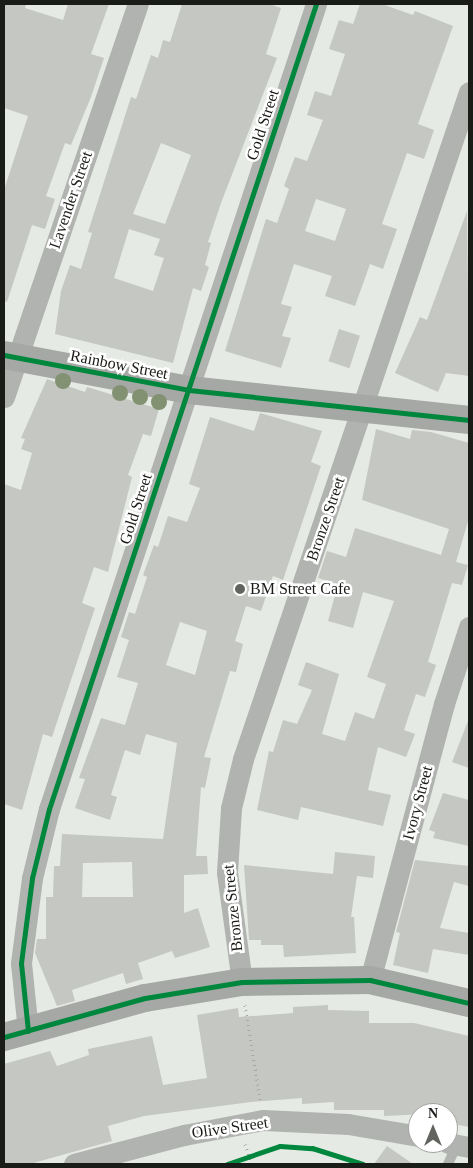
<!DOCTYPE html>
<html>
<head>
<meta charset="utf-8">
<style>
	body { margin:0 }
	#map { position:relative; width:473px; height:1168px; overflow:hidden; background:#e6eae4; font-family:Georgia,serif }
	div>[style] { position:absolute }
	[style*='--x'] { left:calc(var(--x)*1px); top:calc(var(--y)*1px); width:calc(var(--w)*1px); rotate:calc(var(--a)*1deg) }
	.building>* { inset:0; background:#c4c7c2; transform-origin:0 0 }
	.path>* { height:3px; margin-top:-1.5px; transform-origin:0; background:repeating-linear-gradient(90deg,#a6a8a5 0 1px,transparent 0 5px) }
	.lane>* { height:10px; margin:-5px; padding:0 5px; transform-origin:5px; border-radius:5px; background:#b1b3b0 }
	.street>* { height:21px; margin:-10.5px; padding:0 10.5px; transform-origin:10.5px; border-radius:10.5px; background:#b1b3b0 }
	.secondary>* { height:28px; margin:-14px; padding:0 14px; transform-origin:14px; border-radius:14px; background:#a6a8a5 }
	.cycleway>* { height:5px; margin:-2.5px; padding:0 2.5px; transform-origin:2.5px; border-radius:2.5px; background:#00873e }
	.trees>* { width:16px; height:16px; margin:-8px; border-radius:50%; background:#819171 }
	.dots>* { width:14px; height:14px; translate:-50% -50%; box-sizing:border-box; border:2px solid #fff; border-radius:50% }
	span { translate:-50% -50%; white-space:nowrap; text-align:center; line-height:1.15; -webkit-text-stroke:5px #fff; paint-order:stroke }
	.street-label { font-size:16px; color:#191c17 }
	.poi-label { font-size:16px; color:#191c17 }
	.left { translate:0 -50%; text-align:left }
	.frame { position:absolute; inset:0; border:5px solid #191c17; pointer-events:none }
	.north { position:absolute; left:408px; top:1103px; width:50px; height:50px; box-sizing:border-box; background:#fff; border:1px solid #a3a4a2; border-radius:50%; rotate:0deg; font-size:14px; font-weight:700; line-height:20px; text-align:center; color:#191c17 }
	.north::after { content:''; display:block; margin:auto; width:18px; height:22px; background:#61645f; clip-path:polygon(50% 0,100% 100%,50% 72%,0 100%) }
</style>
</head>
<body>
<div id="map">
	<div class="building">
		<i style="clip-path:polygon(4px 4px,26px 4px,25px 8px,63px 20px,68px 4px,109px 4px,91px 54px,104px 58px,91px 97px,71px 145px,65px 143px,46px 196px,55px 199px,45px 229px,32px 225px,7px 302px,4px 301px,4px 190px,28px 116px,4px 108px)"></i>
		<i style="clip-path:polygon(evenodd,182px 4px,269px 4px,281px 8px,266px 54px,277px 58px,221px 203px,208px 242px,211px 243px,205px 265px,209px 267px,201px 291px,193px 288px,173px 363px,55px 334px,61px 291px,70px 265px,81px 269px,92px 233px,88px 232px,131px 97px,136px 99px,151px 55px,158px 58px,163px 40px,170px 42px,182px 4px,161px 143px,191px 155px,165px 224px,133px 214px,161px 143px,182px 4px,129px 229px,160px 239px,154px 255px,164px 258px,153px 291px,114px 278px,129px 229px)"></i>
		<i style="clip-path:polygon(evenodd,360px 4px,382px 4px,413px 15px,415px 11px,453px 26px,418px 124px,434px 130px,424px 159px,407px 153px,382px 224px,397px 229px,383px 269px,370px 264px,355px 306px,325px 296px,332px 276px,294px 264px,281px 304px,292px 307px,282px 336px,291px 338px,281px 368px,225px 351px,266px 219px,277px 223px,289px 189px,284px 186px,295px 157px,307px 161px,323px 120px,307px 115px,315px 91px,331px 96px,345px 54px,329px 49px,339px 20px,353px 24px,360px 4px,316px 199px,346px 209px,335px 241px,305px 231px,316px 199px)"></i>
		<i style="clip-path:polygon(467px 211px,469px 376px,446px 373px,438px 392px,395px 373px,420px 317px,427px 320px)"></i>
		<i style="left:339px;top:329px;width:22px;height:34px;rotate:18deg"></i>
		<i style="clip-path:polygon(47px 379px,85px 392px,87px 387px,159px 409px,151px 436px,143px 434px,128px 475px,132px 477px,108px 572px,94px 567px,82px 603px,95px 608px,52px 737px,43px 734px,22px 810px,4px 804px,4px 484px,21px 490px,32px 453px,21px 449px,25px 439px,21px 438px)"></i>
		<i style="clip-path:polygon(evenodd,260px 413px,322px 431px,311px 462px,321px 466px,283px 580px,273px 576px,261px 611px,246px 606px,235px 641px,243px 644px,236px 672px,230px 671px,204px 757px,211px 758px,205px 788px,201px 787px,196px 856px,207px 856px,208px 874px,184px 875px,184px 913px,198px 908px,210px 947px,175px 958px,172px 951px,138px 963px,143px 979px,126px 984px,123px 973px,72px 990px,75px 1001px,57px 1006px,35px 953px,37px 939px,46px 939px,46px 897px,53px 897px,54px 866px,60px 866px,62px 834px,163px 839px,177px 743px,146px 734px,140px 755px,125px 750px,111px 795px,117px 797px,110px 820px,75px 808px,85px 779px,79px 778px,101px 718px,125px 725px,138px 683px,117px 677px,129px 640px,121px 637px,129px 612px,135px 614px,147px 577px,143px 575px,154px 545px,158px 547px,168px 516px,187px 522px,200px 488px,189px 484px,210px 417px,254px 431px,260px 413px,180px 622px,207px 631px,195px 675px,166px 665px,180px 622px,260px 413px,132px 862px,133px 897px,82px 897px,83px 863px,132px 862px)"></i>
		<i style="clip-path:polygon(376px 429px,410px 439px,412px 430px,431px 432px,469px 443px,469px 518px,456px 562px,468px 565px,462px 585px,452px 583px,428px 662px,436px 665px,425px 697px,416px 694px,404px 730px,415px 734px,406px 757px,378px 747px,368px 790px,391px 795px,383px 826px,301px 807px,298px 820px,257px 810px,269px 751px,273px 752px,283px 720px,297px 724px,312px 690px,298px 685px,306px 662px,339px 674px,322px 734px,345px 741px,355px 712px,374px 719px,386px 684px,367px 677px,394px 601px,363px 592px,353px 628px,328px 621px,338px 584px,318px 578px,327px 551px,346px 557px,355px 528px,441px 555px,449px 529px,362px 500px)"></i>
		<i style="clip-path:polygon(468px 721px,469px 721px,469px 768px,452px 762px)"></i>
		<i style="clip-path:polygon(443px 793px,469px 800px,469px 846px,433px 838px,435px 832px,429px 830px)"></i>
		<i style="clip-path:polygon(335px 852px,375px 856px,373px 878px,357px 876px,351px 917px,354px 917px,356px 953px,284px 957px,283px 945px,261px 945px,261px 940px,249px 940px,244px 865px,333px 874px)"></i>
		<i style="clip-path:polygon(415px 860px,469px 866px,469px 886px,454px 882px,440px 928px,469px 933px,469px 955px,433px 949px,428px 973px,393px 965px,400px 933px,396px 932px)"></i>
		<i style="clip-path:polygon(328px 1005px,328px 1010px,369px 1011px,369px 1023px,414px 1023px,469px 1036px,469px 1127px,448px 1123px,448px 1113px,384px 1116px,384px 1110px,334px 1110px,334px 1102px,302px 1104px,302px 1098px,251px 1102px,144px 1116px,108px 1126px,112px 1141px,30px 1164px,4px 1164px,4px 1064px,50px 1051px,57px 1066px,89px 1055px,88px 1049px,152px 1036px,163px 1085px,207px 1078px,197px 1015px,238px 1008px,239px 1017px,293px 1013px,293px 1007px)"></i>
		<i style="clip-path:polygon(387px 1146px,413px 1164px,374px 1164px)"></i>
	</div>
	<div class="path">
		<i style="--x:245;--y:1005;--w:96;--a:81"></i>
		<i style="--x:245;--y:1144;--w:21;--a:71"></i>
	</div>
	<div class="lane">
		<i style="--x:448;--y:1164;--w:21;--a:-65"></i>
	</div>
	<div class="street">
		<i style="--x:4;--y:397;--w:415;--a:-71.2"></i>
		<i style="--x:370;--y:980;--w:286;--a:-75"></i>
		<i style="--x:444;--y:704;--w:81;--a:-72"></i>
		<i style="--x:242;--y:982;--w:111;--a:-97.8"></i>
		<i style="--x:227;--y:872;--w:64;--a:-86.4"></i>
		<i style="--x:231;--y:808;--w:50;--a:-76.2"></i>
		<i style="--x:243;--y:759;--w:704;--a:-71.28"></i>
		<i style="--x:28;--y:1031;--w:68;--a:-95.9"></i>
		<i style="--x:21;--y:963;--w:86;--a:-82.6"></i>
		<i style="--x:32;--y:878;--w:71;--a:-76.2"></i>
		<i style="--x:49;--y:809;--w:848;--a:-71.65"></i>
		<i style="--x:448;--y:1143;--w:21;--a:11"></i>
		<i style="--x:74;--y:1164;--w:114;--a:-14.8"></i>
		<i style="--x:184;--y:1135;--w:80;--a:-10.8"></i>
		<i style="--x:263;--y:1120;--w:85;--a:2.7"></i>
		<i style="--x:348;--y:1124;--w:71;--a:9.7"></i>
	</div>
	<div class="secondary">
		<i style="--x:4;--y:355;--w:188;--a:10.7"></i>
		<i style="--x:189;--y:390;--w:282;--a:6.1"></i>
		<i style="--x:4;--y:1037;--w:146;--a:-15.5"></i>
		<i style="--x:145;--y:998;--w:98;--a:-9.4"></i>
		<i style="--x:242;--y:982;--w:128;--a:-0.9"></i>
		<i style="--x:370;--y:980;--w:102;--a:13.1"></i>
	</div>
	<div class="cycleway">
		<i style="--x:4;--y:355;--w:188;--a:10.7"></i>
		<i style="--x:189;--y:390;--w:282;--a:6.1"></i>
		<i style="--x:28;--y:1031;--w:68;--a:-95.9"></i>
		<i style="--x:21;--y:963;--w:86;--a:-82.6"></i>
		<i style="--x:32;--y:878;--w:71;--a:-76.2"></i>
		<i style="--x:49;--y:809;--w:848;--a:-71.65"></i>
		<i style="--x:4;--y:1037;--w:146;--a:-15.5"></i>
		<i style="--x:145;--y:998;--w:98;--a:-9.4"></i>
		<i style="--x:242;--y:982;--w:128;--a:-0.9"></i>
		<i style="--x:370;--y:980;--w:102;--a:13.1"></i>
		<i style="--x:227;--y:1164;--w:56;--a:-18.8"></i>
		<i style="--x:280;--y:1146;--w:32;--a:4"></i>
		<i style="--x:312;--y:1148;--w:53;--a:17.4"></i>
	</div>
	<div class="trees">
		<i style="left:63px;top:381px"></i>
		<i style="left:120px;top:393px"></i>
		<i style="left:140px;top:397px"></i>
		<i style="left:159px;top:402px"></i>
	</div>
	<div class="dots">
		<i style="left:240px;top:589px;background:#61645f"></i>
	</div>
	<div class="street-label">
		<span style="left:263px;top:125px;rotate:-72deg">Gold Street</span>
		<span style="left:71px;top:200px;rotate:-71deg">Lavender Street</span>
		<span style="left:119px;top:365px;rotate:11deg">Rainbow Street</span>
		<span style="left:136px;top:509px;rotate:-72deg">Gold Street</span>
		<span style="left:326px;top:519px;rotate:-71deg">Bronze Street</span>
		<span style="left:418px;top:803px;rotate:-75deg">Ivory Street</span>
		<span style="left:233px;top:908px;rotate:-96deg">Bronze Street</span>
		<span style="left:230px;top:1128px;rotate:-8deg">Olive Street</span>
	</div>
	<div class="poi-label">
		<span class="left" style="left:250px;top:589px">BM Street Cafe</span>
	</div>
	<div class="frame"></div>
	<div class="north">N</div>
</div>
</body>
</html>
